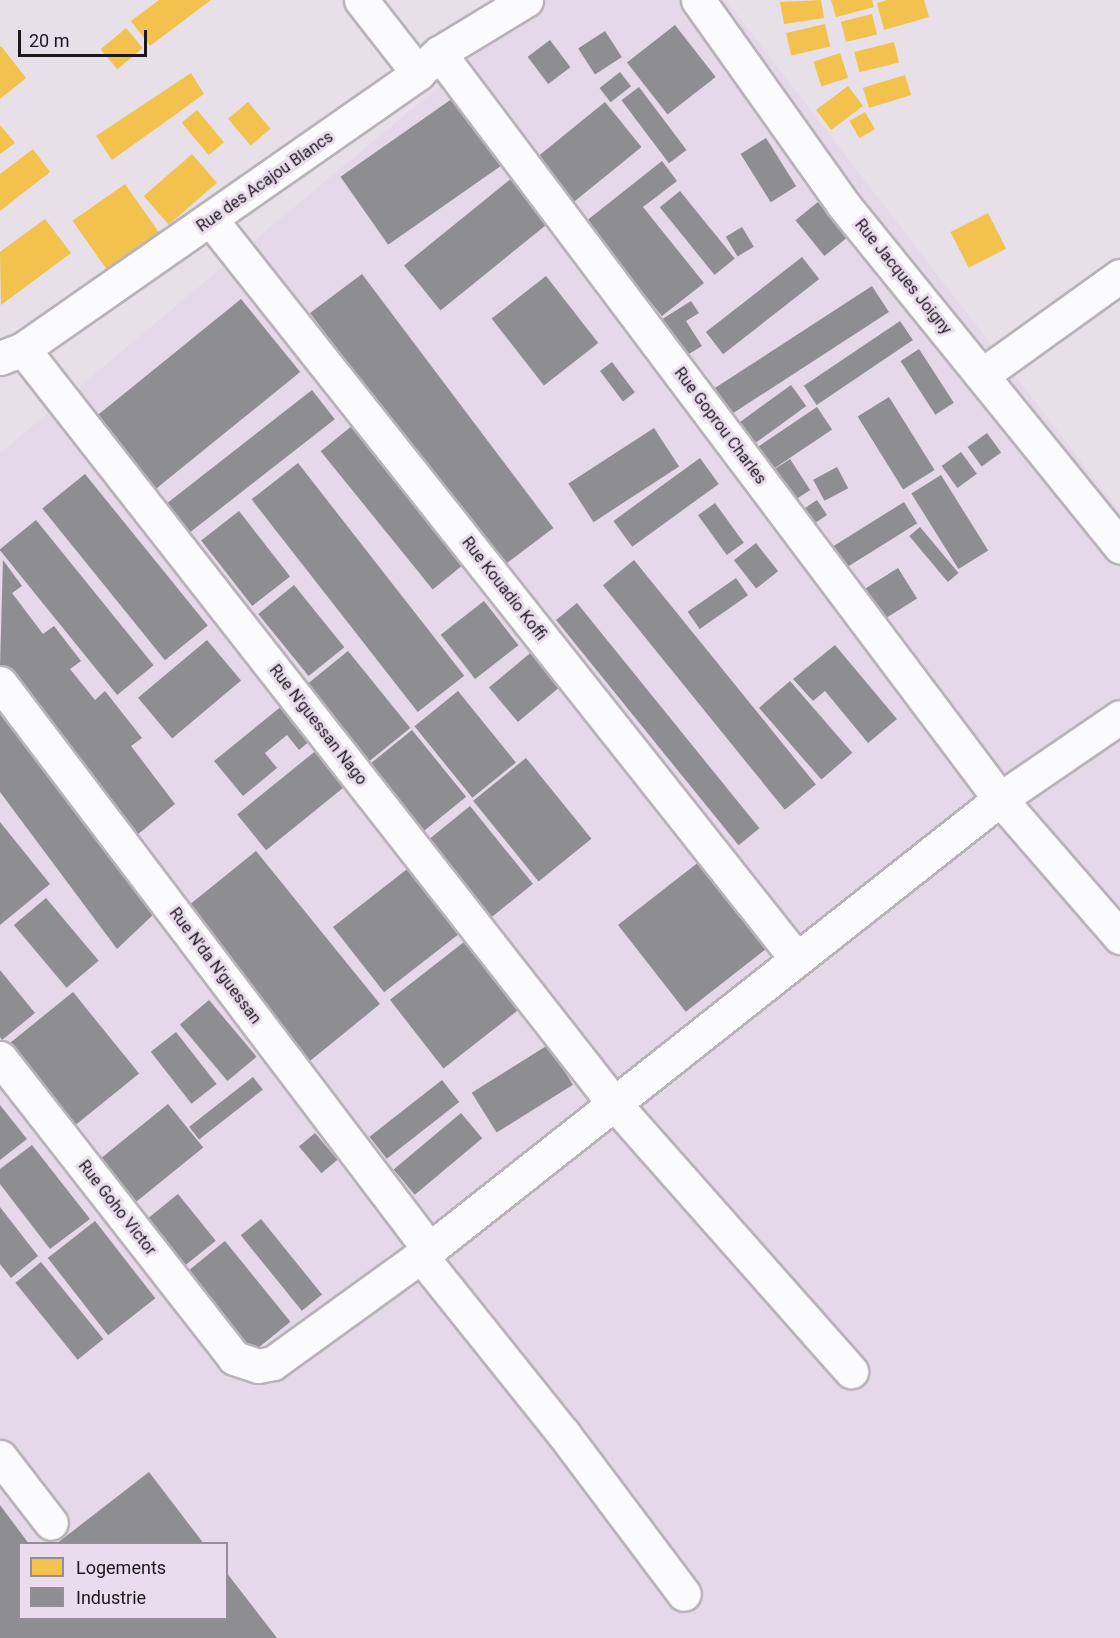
<!DOCTYPE html>
<html>
<head>
<meta charset="utf-8">
<style>
	body { margin:0 }
	#map { position:relative; width:1120px; height:1638px; overflow:hidden; background:#e7e0e9; font-family:Roboto,sans-serif }
	div>[style] { position:absolute }
	[style*='--x'] { left:calc(var(--x)*1px); top:calc(var(--y)*1px); width:calc(var(--w)*1px); rotate:calc(var(--a)*1deg) }
	.built>* { inset:0; background:#e5d8e9 }
	.homes>* { inset:0; background:#f2c14e; transform-origin:0 0 }
	.industry>* { inset:0; background:#8d8d92; transform-origin:0 0 }
	.roads { filter:drop-shadow(2px 0 #b8b2b9) drop-shadow(-2px 0 #b8b2b9) drop-shadow(0 2px #b8b2b9) drop-shadow(0 -2px #b8b2b9) }
	.minor>* { height:33px; margin:-16.5px; padding:0 16.5px; transform-origin:16.5px; border-radius:16.5px; background:#fbfafc }
	span { translate:-50% -50%; white-space:nowrap; text-align:center; line-height:1.15; -webkit-text-stroke:6px #e9dced; paint-order:stroke }
	.street-label { font-size:16px; color:#1b171c }
	.legend { position:absolute; left:18px; top:1542px; width:210px; height:78px; box-sizing:border-box; background:#e9dced; border:2px solid #978d99; margin:0; padding:8px 10px; list-style:none; font-size:18px; color:#1b171c }
	.legend li { display:flex; align-items:center; gap:12px; height:30px }
	.legend b { width:30px; border:2px solid #978d99 }
	.scale { position:absolute; left:18px; top:30px; width:129px; height:27px; box-sizing:border-box; border:3px solid #1b171c; border-top:0; padding-left:8px; font-size:18px; line-height:21px; white-space:nowrap; color:#1b171c; -webkit-text-stroke:4px #e9dced; paint-order:stroke }
</style>
</head>
<body>
<div id="map">
	<div class="built">
		<i style="clip-path:polygon(evenodd,542px 0,726px 0,1120px 512px,1120px 1638px,0 1638px,0 453px,542px 0,20px 1544px,226px 1544px,226px 1618px,20px 1618px,20px 1544px)"></i>
	</div>
	<div class="homes">
		<i style="clip-path:polygon(159px 0,211px 0,150px 46px,131px 21px)"></i>
		<i style="clip-path:polygon(821px 0,824px 18px,784px 24px,780px 2px)"></i>
		<i style="clip-path:polygon(831px 0,872px 0,874px 7px,836px 17px)"></i>
		<i style="clip-path:polygon(887px 0,924px 0,929px 17px,884px 30px,877px 3px)"></i>
		<i style="left:872px;top:14px;width:21px;height:32px;rotate:76deg"></i>
		<i style="left:825px;top:24px;width:23px;height:40px;rotate:77deg"></i>
		<i style="left:126px;top:28px;width:26px;height:33px;rotate:50deg"></i>
		<i style="left:894px;top:42px;width:21px;height:41px;rotate:76deg"></i>
		<i style="clip-path:polygon(1px 46px,26px 78px,0 99px,0 47px)"></i>
		<i style="left:840px;top:53px;width:26px;height:28px;rotate:72deg"></i>
		<i style="clip-path:polygon(191px 73px,204px 94px,112px 160px,96px 136px)"></i>
		<i style="left:905px;top:75px;width:21px;height:44px;rotate:73deg"></i>
		<i style="left:848px;top:86px;width:25px;height:40px;rotate:53deg"></i>
		<i style="left:248px;top:102px;width:35px;height:26px;rotate:50deg"></i>
		<i style="left:197px;top:110px;width:42px;height:20px;rotate:50deg"></i>
		<i style="left:865px;top:112px;width:20px;height:18px;rotate:60deg"></i>
		<i style="clip-path:polygon(0 125px,15px 143px,0 154px)"></i>
		<i style="clip-path:polygon(33px 149px,50px 172px,0 211px,0 174px)"></i>
		<i style="left:192px;top:154px;width:38px;height:64px;rotate:49deg"></i>
		<i style="left:125px;top:184px;width:59px;height:64px;rotate:55deg"></i>
		<i style="left:988px;top:213px;width:40px;height:42px;rotate:63deg"></i>
		<i style="clip-path:polygon(45px 219px,71px 253px,1px 305px,0 252px)"></i>
	</div>
	<div class="industry">
		<i style="left:675px;top:25px;width:66px;height:61px;rotate:52deg"></i>
		<i style="left:605px;top:31px;width:31px;height:32px;rotate:57deg"></i>
		<i style="left:550px;top:40px;width:34px;height:28px;rotate:53deg"></i>
		<i style="left:620px;top:72px;width:18px;height:26px;rotate:52deg"></i>
		<i style="left:639px;top:87px;width:79px;height:22px;rotate:53deg"></i>
		<i style="left:456px;top:96px;width:83px;height:141px;rotate:55deg"></i>
		<i style="left:605px;top:102px;width:58px;height:88px;rotate:51deg"></i>
		<i style="left:766px;top:138px;width:57px;height:30px;rotate:58deg"></i>
		<i style="clip-path:polygon(662px 161px,677px 181px,643px 207px,704px 283px,662px 316px,585px 222px)"></i>
		<i style="left:512px;top:178px;width:58px;height:139px;rotate:51deg"></i>
		<i style="left:680px;top:191px;width:87px;height:26px;rotate:51deg"></i>
		<i style="left:818px;top:202px;width:46px;height:29px;rotate:51deg"></i>
		<i style="left:742px;top:227px;width:23px;height:19px;rotate:59deg"></i>
		<i style="left:802px;top:257px;width:28px;height:122px;rotate:52deg"></i>
		<i style="left:362px;top:274px;width:318px;height:65px;rotate:53deg"></i>
		<i style="left:546px;top:276px;width:85px;height:69px;rotate:52deg"></i>
		<i style="left:872px;top:286px;width:31px;height:197px;rotate:57deg"></i>
		<i style="left:241px;top:299px;width:94px;height:193px;rotate:51deg"></i>
		<i style="clip-path:polygon(691px 301px,699px 313px,686px 321px,702px 346px,679px 360px,656px 323px)"></i>
		<i style="left:900px;top:321px;width:23px;height:116px;rotate:56deg"></i>
		<i style="left:919px;top:349px;width:64px;height:22px;rotate:57deg"></i>
		<i style="left:612px;top:362px;width:38px;height:15px;rotate:53deg"></i>
		<i style="left:791px;top:385px;width:26px;height:68px;rotate:54deg"></i>
		<i style="left:312px;top:390px;width:37px;height:195px;rotate:52deg"></i>
		<i style="left:889px;top:397px;width:86px;height:37px;rotate:58deg"></i>
		<i style="left:817px;top:407px;width:27px;height:79px;rotate:56deg"></i>
		<i style="left:358px;top:421px;width:178px;height:48px;rotate:51deg"></i>
		<i style="left:654px;top:428px;width:46px;height:102px;rotate:57deg"></i>
		<i style="left:987px;top:433px;width:24px;height:24px;rotate:54deg"></i>
		<i style="left:961px;top:452px;width:27px;height:24px;rotate:54deg"></i>
		<i style="left:700px;top:458px;width:32px;height:107px;rotate:54deg"></i>
		<i style="left:790px;top:459px;width:37px;height:26px;rotate:57deg"></i>
		<i style="left:298px;top:463px;width:270px;height:59px;rotate:52deg"></i>
		<i style="left:837px;top:467px;width:24px;height:27px;rotate:62deg"></i>
		<i style="left:85px;top:474px;width:195px;height:55px;rotate:51deg"></i>
		<i style="left:941px;top:475px;width:89px;height:35px;rotate:58deg"></i>
		<i style="left:817px;top:500px;width:18px;height:24px;rotate:56deg"></i>
		<i style="left:904px;top:502px;width:25px;height:90px;rotate:58deg"></i>
		<i style="left:715px;top:503px;width:49px;height:21px;rotate:54deg"></i>
		<i style="left:239px;top:511px;width:83px;height:48px;rotate:52deg"></i>
		<i style="left:36px;top:520px;width:187px;height:47px;rotate:51deg"></i>
		<i style="left:920px;top:527px;width:60px;height:14px;rotate:50deg"></i>
		<i style="left:756px;top:543px;width:36px;height:28px;rotate:52deg"></i>
		<i style="clip-path:polygon(3px 560px,22px 586px,12px 593px,43px 634px,54px 626px,81px 661px,70px 669px,95px 700px,105px 691px,142px 738px,131px 746px,175px 804px,132px 839px,0 666px)"></i>
		<i style="left:634px;top:560px;width:289px;height:40px;rotate:51deg"></i>
		<i style="left:898px;top:568px;width:36px;height:47px;rotate:58deg"></i>
		<i style="left:736px;top:578px;width:21px;height:59px;rotate:55deg"></i>
		<i style="left:294px;top:585px;width:80px;height:46px;rotate:51deg"></i>
		<i style="left:484px;top:601px;width:56px;height:55px;rotate:52deg"></i>
		<i style="left:577px;top:603px;width:290px;height:27px;rotate:51deg"></i>
		<i style="left:207px;top:640px;width:53px;height:90px;rotate:50deg"></i>
		<i style="clip-path:polygon(835px 645px,897px 719px,868px 743px,825px 691px,813px 701px,793px 679px)"></i>
		<i style="left:535px;top:649px;width:45px;height:60px;rotate:50deg"></i>
		<i style="left:348px;top:651px;width:99px;height:63px;rotate:51deg"></i>
		<i style="left:790px;top:681px;width:95px;height:41px;rotate:49deg"></i>
		<i style="left:458px;top:691px;width:92px;height:56px;rotate:51deg"></i>
		<i style="clip-path:polygon(288px 701px,317px 735px,299px 750px,287px 735px,265px 753px,277px 768px,243px 796px,214px 761px)"></i>
		<i style="clip-path:polygon(0 712px,156px 912px,117px 949px,0 792px)"></i>
		<i style="left:412px;top:730px;width:86px;height:65px;rotate:51deg"></i>
		<i style="left:318px;top:749px;width:46px;height:104px;rotate:51deg"></i>
		<i style="left:526px;top:758px;width:104px;height:68px;rotate:51deg"></i>
		<i style="left:470px;top:806px;width:100px;height:65px;rotate:51deg"></i>
		<i style="clip-path:polygon(0 822px,50px 884px,0 925px)"></i>
		<i style="left:256px;top:851px;width:197px;height:97px;rotate:51deg"></i>
		<i style="left:700px;top:861px;width:110px;height:104px;rotate:52deg"></i>
		<i style="left:411px;top:866px;width:83px;height:99px;rotate:52deg"></i>
		<i style="left:46px;top:898px;width:82px;height:42px;rotate:50deg"></i>
		<i style="left:464px;top:942px;width:87px;height:94px;rotate:52deg"></i>
		<i style="clip-path:polygon(0 970px,35px 1013px,2px 1040px,0 1037px)"></i>
		<i style="left:73px;top:992px;width:105px;height:89px;rotate:51deg"></i>
		<i style="left:209px;top:1000px;width:74px;height:38px;rotate:50deg"></i>
		<i style="left:176px;top:1032px;width:66px;height:32px;rotate:52deg"></i>
		<i style="left:548px;top:1045px;width:47px;height:90px;rotate:58deg"></i>
		<i style="left:253px;top:1077px;width:16px;height:81px;rotate:52deg"></i>
		<i style="left:442px;top:1080px;width:28px;height:92px;rotate:52deg"></i>
		<i style="left:168px;top:1104px;width:56px;height:95px;rotate:51deg"></i>
		<i style="clip-path:polygon(0 1105px,27px 1139px,0 1160px)"></i>
		<i style="left:461px;top:1113px;width:33px;height:88px;rotate:50deg"></i>
		<i style="left:315px;top:1133px;width:35px;height:21px;rotate:50deg"></i>
		<i style="clip-path:polygon(32px 1145px,90px 1219px,50px 1249px,0 1184px,0 1169px)"></i>
		<i style="left:178px;top:1194px;width:60px;height:48px;rotate:51deg"></i>
		<i style="clip-path:polygon(0 1207px,38px 1256px,11px 1278px,0 1264px)"></i>
		<i style="left:261px;top:1219px;width:97px;height:26px;rotate:51deg"></i>
		<i style="left:95px;top:1221px;width:98px;height:60px;rotate:52deg"></i>
		<i style="left:225px;top:1241px;width:104px;height:55px;rotate:51deg"></i>
		<i style="left:41px;top:1262px;width:99px;height:33px;rotate:51deg"></i>
		<i style="clip-path:polygon(149px 1472px,204px 1544px,56px 1544px)"></i>
		<i style="clip-path:polygon(0 1505px,29px 1544px,20px 1544px,20px 1618px,226px 1618px,226px 1572px,277px 1638px,0 1638px)"></i>
	</div>
	<div class="roads">
		<div class="minor">
			<i style="--x:361;--y:0;--w:93;--a:52"></i>
			<i style="--x:698;--y:0;--w:249;--a:54.6"></i>
			<i style="--x:842;--y:203;--w:442;--a:51"></i>
			<i style="--x:439;--y:53;--w:933;--a:53.06"></i>
			<i style="--x:1000;--y:799;--w:183;--a:49"></i>
			<i style="--x:211;--y:220;--w:942;--a:51.6"></i>
			<i style="--x:23;--y:349;--w:955;--a:51.93"></i>
			<i style="--x:612;--y:1101;--w:361;--a:48.5"></i>
			<i style="--x:0;--y:358;--w:25;--a:-21"></i>
			<i style="--x:23;--y:349;--w:482;--a:-34.9"></i>
			<i style="--x:418;--y:73;--w:29;--a:-44"></i>
			<i style="--x:439;--y:53;--w:102;--a:-31.3"></i>
			<i style="--x:982;--y:375;--w:170;--a:-35.7"></i>
			<i style="--x:0;--y:683;--w:710;--a:52.84"></i>
			<i style="--x:0;--y:1058;--w:380;--a:52"></i>
			<i style="--x:234;--y:1358;--w:25;--a:18"></i>
			<i style="--x:258;--y:1366;--w:15;--a:-11"></i>
			<i style="--x:273;--y:1363;--w:183;--a:-35.9"></i>
			<i style="--x:421;--y:1256;--w:738;--a:-38.28"></i>
			<i style="--x:1000;--y:799;--w:145;--a:-34.3"></i>
			<i style="--x:421;--y:1256;--w:227;--a:51.3"></i>
			<i style="--x:563;--y:1433;--w:201;--a:53.1"></i>
			<i style="--x:0;--y:1457;--w:83;--a:52.3"></i>
		</div>
	</div>
	<div class="street-label">
		<span style="left:265px;top:182px;rotate:-35deg">Rue des Acajou Blancs</span>
		<span style="left:903px;top:277px;rotate:51deg">Rue Jacques Joigny</span>
		<span style="left:720px;top:426px;rotate:53deg">Rue Goprou Charles</span>
		<span style="left:504px;top:589px;rotate:52deg">Rue Kouadio Koffi</span>
		<span style="left:318px;top:725px;rotate:52deg">Rue N'guessan Nago</span>
		<span style="left:215px;top:966px;rotate:53deg">Rue N'da N'guessan</span>
		<span style="left:117px;top:1208px;rotate:52deg">Rue Goho Victor</span>
	</div>
	<ul class="legend">
	<li><b style="height:16px;background:#f2c14e"></b>Logements</li>
	<li><b style="height:16px;background:#8d8d92"></b>Industrie</li>
	</ul>
	<div class="scale">20 m</div>
</div>
</body>
</html>
